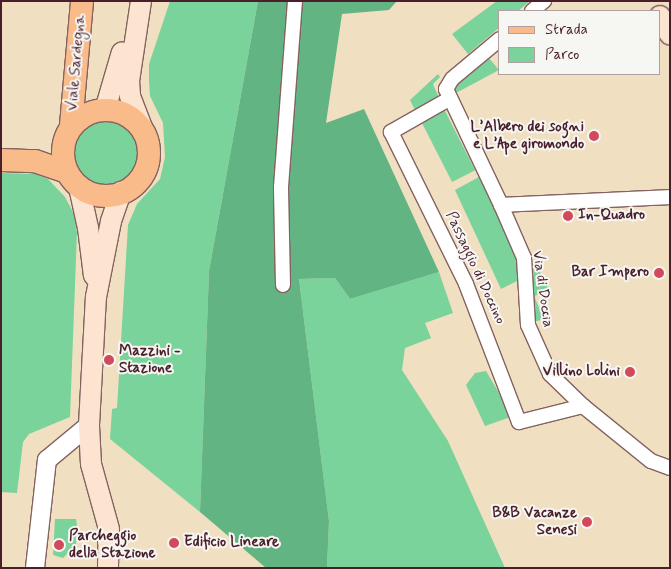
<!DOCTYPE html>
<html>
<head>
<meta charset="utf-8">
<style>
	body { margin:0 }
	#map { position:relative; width:671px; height:569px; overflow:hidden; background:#f1dfc2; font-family:Mynerve,sans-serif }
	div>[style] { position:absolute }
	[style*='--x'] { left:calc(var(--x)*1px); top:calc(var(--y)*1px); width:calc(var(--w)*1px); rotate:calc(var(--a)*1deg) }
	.green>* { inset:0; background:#79d39a; transform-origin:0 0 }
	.round { border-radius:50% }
	.forest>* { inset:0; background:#62b582 }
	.roads { filter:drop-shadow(1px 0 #846260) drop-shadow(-1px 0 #846260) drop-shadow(0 1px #846260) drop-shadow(0 -1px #846260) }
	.minor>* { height:14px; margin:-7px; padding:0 7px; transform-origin:7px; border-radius:7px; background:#fff }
	.tertiary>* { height:18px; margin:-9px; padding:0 9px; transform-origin:9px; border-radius:9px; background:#fff }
	.secondary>* { height:20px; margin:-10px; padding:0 10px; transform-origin:10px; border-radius:10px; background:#fde4d1 }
	.primary>* { height:22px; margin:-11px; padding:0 11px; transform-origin:11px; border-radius:11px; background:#fabb8b }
	.primary>.ring { margin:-11px; padding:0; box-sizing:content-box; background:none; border:22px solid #fabb8b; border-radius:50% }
	.dots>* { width:14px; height:14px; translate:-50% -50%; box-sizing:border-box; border:2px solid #f6f6f2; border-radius:50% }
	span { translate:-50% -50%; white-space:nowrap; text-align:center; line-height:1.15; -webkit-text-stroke:4px #f6f6f2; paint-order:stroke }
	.street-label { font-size:15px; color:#4a1f2b }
	.poi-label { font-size:15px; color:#4a1f2b; font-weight:700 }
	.right { translate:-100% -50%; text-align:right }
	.left { translate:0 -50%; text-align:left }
	.frame { position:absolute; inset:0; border:2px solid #4a1f2b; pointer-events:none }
	.legend { position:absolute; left:498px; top:10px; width:162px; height:65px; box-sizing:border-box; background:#f6f6f2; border:1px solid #b1a0a2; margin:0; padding:6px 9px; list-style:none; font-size:15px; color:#4a1f2b }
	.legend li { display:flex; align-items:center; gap:10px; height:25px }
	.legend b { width:25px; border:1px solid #b1a0a2 }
</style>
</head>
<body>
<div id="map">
	<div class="green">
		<i style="clip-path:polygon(170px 1px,258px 1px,209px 271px,200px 512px,110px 439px,112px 409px,117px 408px,128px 225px,137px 204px,160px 179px,165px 157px,163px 123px,150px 96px,149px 80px,149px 64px)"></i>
		<i style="clip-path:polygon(497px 1px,530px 1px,518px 11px,500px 11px,500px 27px,468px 54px,452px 34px)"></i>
		<i style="clip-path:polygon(488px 57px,499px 70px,456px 93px,455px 87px)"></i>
		<i style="clip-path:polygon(438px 74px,440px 77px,433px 84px,440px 100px,417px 114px,410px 100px)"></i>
		<i style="left:443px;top:107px;width:71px;height:26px;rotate:63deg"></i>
		<i class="round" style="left:74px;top:121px;width:66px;height:66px"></i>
		<i style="clip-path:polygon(1px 173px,36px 174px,48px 179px,65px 197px,74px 214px,77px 232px,70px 417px,29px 434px,23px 442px,17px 493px,1px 492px)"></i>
		<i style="clip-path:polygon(479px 177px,518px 255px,519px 280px,501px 289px,455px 190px)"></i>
		<i style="clip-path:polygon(537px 266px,549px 290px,534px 296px,544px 319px,534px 322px,532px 270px)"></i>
		<i style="clip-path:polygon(439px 272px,453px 313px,425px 323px,431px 338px,405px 348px,402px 370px,448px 441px,505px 568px,327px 568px,329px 521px,299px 279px,335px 278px,350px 299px)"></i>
		<i style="clip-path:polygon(486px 371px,511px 413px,511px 417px,485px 426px,466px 385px,475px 373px)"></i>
		<i style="clip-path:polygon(55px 519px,76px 519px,77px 525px,76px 545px,63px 558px,53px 555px)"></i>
	</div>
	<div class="forest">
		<i style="clip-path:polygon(258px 1px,397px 1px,389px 10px,342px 14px,326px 123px,364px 109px,439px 272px,350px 299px,335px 278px,299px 279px,329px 521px,327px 568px,266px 568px,200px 512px,209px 271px)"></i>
	</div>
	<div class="roads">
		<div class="minor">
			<i style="--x:532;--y:11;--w:16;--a:-40"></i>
			<i style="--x:500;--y:39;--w:62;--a:140.2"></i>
			<i style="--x:452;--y:79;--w:12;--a:121"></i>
			<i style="--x:446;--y:89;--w:128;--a:64.6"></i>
			<i style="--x:501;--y:205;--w:169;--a:-2.7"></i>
			<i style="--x:449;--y:99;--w:67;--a:150.4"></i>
			<i style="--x:391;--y:132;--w:169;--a:63.7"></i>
			<i style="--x:466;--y:284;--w:148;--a:69"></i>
			<i style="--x:519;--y:422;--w:66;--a:-14"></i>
			<i style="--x:501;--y:205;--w:58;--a:66.5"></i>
			<i style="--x:524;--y:258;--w:67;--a:86.6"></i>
			<i style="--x:528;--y:325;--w:54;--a:65.8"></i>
			<i style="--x:550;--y:374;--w:46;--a:44.1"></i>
			<i style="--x:583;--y:406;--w:87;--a:39"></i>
			<i style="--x:651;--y:461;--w:20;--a:20"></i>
			<i style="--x:283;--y:285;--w:98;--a:-91.2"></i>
			<i style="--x:281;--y:187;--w:187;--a:-85.7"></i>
		</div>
		<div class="tertiary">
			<i style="--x:35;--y:568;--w:109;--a:-83.7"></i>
			<i style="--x:47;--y:460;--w:55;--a:-39.8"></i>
		</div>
		<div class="secondary">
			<i style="--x:141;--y:1;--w:81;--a:98.5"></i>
			<i style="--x:129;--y:81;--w:15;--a:86"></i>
			<i style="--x:130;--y:96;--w:34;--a:69"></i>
			<i style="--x:660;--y:16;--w:21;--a:62"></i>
			<i style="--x:105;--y:110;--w:60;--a:-73.7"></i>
			<i style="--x:79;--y:187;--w:42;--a:77.6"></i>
			<i style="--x:88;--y:228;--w:48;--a:82.9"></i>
			<i style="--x:108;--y:568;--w:39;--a:-89"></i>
			<i style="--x:109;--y:529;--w:67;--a:-105.5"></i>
			<i style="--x:91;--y:464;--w:39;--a:-93"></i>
			<i style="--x:89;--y:425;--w:128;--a:-86.9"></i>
			<i style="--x:96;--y:297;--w:77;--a:-78.8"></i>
			<i style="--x:111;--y:221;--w:31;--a:-71"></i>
		</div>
		<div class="primary">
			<i class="ring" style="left:63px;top:110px;width:64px;height:64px"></i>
			<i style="--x:71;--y:125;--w:124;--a:-84.9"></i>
			<i style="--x:1;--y:160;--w:34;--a:2"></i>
			<i style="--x:35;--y:161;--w:34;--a:19"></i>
		</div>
	</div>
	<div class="dots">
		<i style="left:594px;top:136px;background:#d1495b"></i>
		<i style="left:568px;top:216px;background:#d1495b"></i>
		<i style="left:659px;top:273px;background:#d1495b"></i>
		<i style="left:109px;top:360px;background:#d1495b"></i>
		<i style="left:630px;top:372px;background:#d1495b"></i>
		<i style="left:587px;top:522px;background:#d1495b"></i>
		<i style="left:174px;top:543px;background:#d1495b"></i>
		<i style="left:59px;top:545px;background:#d1495b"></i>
	</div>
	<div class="street-label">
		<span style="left:77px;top:63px;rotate:-85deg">Viale Sardegna</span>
		<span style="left:475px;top:268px;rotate:65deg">Passaggio di Doccino</span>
		<span style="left:542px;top:289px;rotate:82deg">Via di Doccia</span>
	</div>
	<div class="poi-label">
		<span class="right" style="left:584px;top:136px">L’Albero dei sogni<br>e L’Ape giromondo</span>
		<span class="left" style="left:578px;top:216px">In-Quadro</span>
		<span class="right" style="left:649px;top:273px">Bar Impero</span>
		<span class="left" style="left:119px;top:360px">Mazzini -<br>Stazione</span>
		<span class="right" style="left:620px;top:372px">Villino Lolini</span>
		<span class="right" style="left:577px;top:522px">B&amp;B Vacanze<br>Senesi</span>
		<span class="left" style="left:69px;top:545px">Parcheggio<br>della Stazione</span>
		<span class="left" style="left:184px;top:543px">Edificio Lineare</span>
	</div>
	<div class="frame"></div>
	<ul class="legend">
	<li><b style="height:6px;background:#fabb8b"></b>Strada</li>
	<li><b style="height:14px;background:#79d39a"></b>Parco</li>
	</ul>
</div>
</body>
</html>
